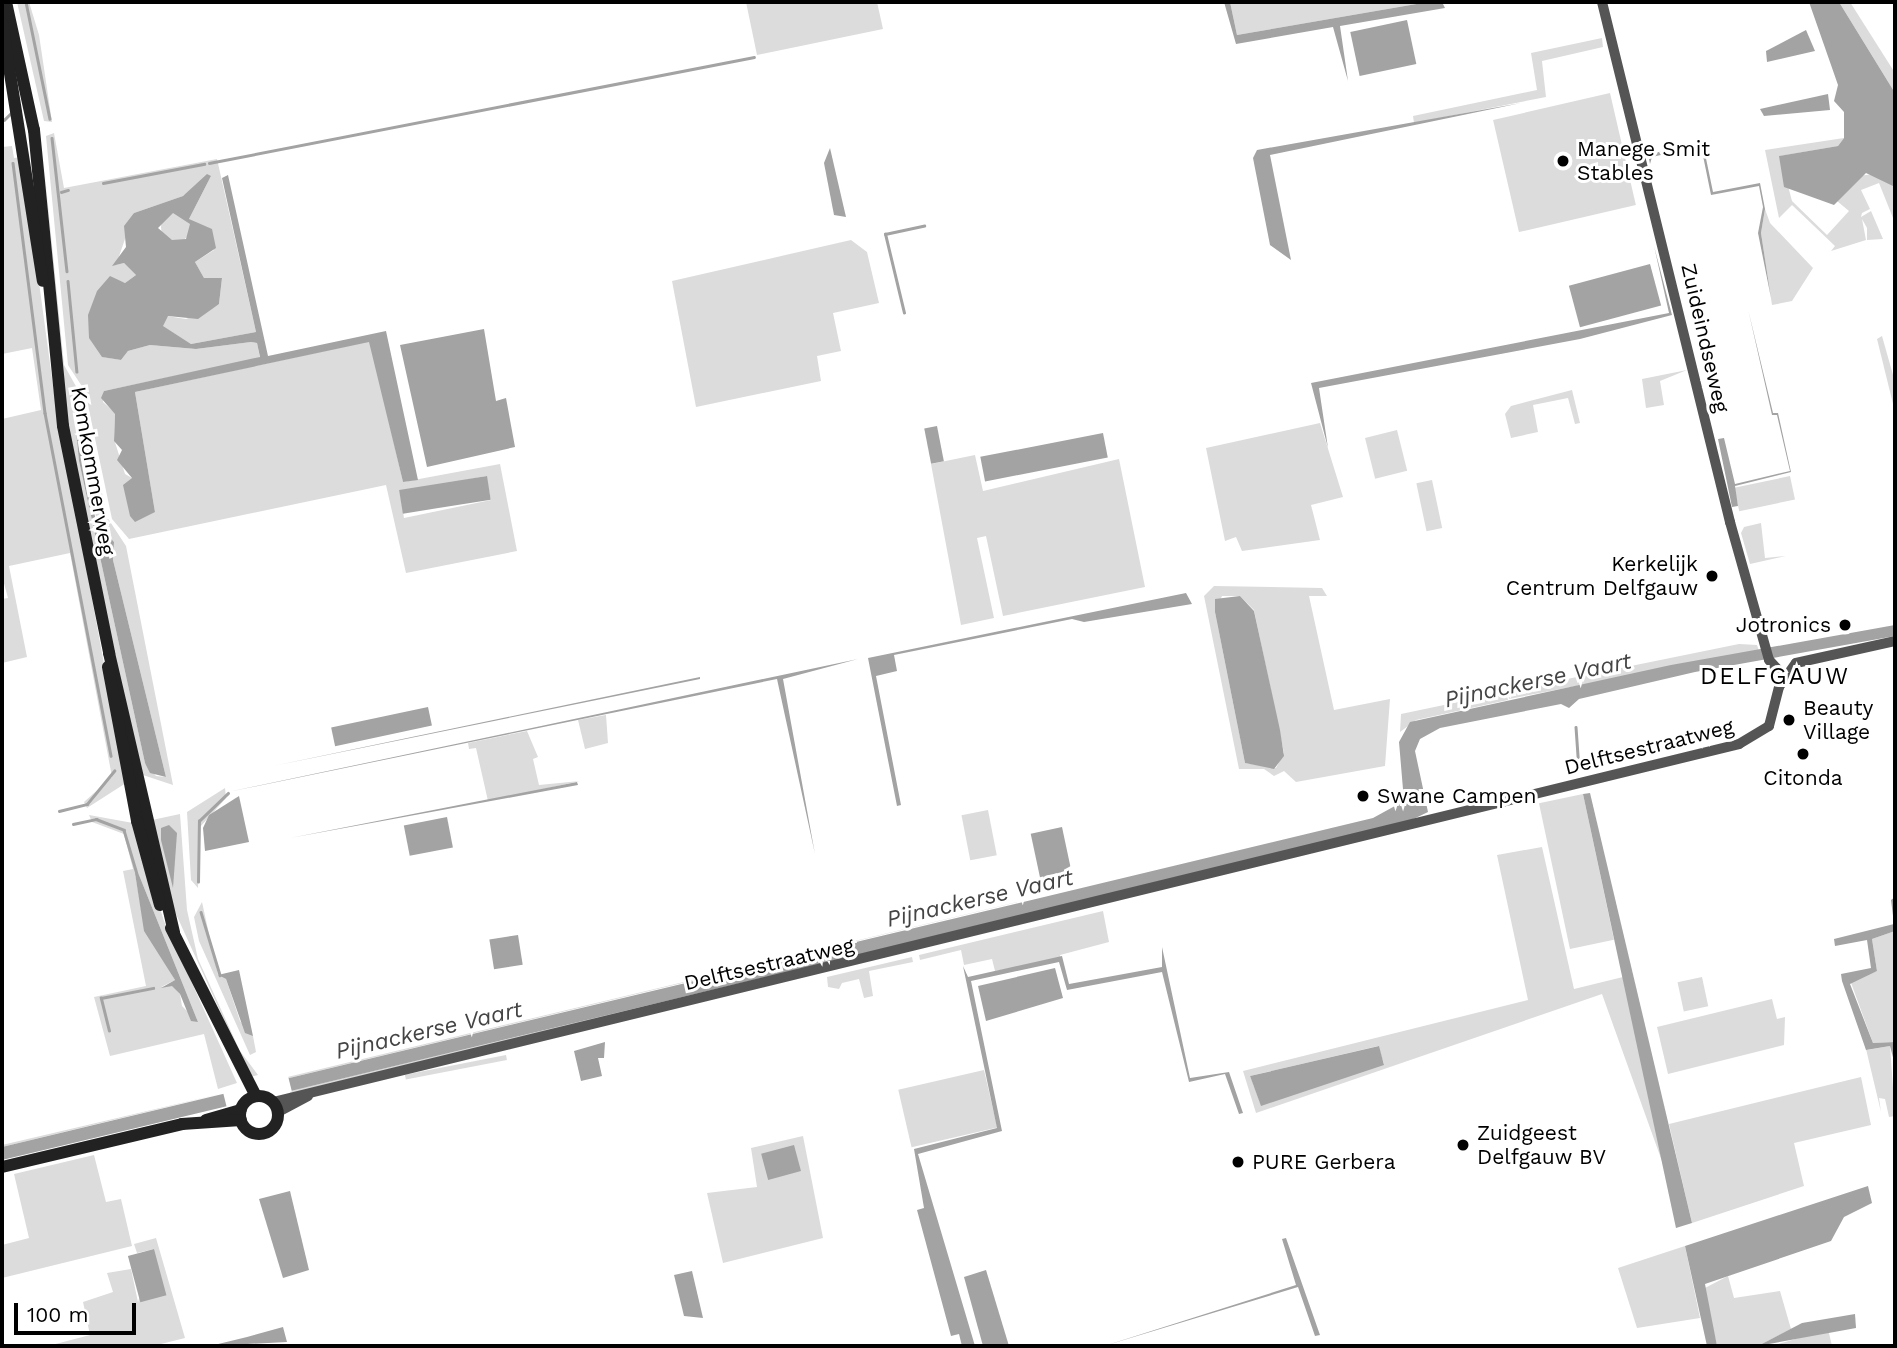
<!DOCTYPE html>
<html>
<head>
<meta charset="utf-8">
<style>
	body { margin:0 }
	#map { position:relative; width:1897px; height:1348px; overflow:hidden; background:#fff; font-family:"Work Sans",sans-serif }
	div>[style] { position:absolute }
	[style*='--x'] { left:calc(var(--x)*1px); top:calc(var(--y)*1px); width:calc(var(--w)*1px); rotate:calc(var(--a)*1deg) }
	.green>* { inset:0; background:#dcdcdc; transform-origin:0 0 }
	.round { border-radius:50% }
	.water>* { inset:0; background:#a3a3a3; transform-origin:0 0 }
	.pier>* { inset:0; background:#fff; transform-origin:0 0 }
	.stream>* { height:2.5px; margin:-1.25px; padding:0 1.25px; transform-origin:1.25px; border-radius:1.25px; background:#a3a3a3 }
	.tertiary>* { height:10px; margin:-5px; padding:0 5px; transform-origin:5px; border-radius:5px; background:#555 }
	.secondary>* { height:12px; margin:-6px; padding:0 6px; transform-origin:6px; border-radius:6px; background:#222 }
	.secondary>.ring { margin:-6px; padding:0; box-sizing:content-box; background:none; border:12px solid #222; border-radius:50% }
	.dots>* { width:19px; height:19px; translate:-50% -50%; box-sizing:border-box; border:4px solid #fff; border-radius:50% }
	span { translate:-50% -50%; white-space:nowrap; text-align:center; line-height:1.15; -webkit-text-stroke:6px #fff; paint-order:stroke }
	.poi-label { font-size:21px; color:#000 }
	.left { translate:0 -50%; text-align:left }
	.right { translate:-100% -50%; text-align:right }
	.street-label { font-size:21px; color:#000 }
	.water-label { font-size:23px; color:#444; font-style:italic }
	.quarter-label { font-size:24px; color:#000; letter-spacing:2px }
	.frame { position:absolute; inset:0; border:4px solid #000; pointer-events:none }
	.scale { position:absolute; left:14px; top:1303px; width:122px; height:32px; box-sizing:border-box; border:4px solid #000; border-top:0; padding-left:9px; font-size:21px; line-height:24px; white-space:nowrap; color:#000; -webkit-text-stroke:5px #fff; paint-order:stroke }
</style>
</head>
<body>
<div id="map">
	<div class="green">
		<i style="clip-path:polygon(17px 2px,29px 2px,39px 35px,52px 122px,44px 121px)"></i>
		<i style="clip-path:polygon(746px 2px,877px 2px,883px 29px,757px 55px)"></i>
		<i style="clip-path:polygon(1230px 2px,1428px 2px,1237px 35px)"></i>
		<i style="clip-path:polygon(1839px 2px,1850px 2px,1895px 73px,1895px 93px)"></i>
		<i style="clip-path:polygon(1602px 38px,1603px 47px,1542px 61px,1546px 97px,1414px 123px,1413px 116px,1537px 90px,1531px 53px)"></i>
		<i style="left:1610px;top:93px;width:115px;height:120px;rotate:77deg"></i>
		<i style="clip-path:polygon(evenodd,54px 133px,64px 188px,217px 159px,256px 332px,191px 344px,162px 326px,167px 316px,186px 319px,219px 304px,222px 278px,204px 278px,195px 262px,214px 250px,189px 219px,211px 176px,183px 196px,134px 213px,116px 265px,124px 263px,136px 275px,125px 283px,114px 279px,103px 357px,121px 360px,128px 351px,150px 345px,196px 349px,251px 342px,257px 343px,260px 358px,104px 391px,103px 402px,115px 413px,114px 439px,125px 474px,132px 478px,126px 493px,155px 512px,135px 392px,370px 341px,403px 482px,500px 464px,517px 551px,406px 573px,386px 485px,129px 539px,112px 519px,85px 391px,68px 365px,46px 136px,54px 133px,486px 476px,491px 500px,404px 518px,400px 493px,486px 476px)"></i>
		<i style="clip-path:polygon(1844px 138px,1838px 146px,1780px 156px,1792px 201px,1827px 235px,1849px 211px,1837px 201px,1858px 176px,1874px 174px,1895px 187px,1895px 223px,1879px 183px,1861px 190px,1870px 209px,1862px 213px,1861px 217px,1871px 211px,1883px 239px,1867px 240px,1867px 228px,1862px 219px,1866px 240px,1831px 251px,1835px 246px,1792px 205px,1779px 218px,1765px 150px)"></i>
		<i style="clip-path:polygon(12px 146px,14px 158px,22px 157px,54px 393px,126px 783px,87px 808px,84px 802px,112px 777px,70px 553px,9px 566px,27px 657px,2px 663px,2px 599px,8px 598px,2px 576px,2px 419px,41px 410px,32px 348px,2px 354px,2px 147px)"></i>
		<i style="clip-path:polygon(evenodd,43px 155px,64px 365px,82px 397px,107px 517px,126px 546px,173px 785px,143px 775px,111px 640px,67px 417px,43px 155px,72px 392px,97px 522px,114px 542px,113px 560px,166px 777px,156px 776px,145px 763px,79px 461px,72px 392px)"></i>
		<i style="clip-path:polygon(1765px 209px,1770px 223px,1813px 268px,1792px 301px,1772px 305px,1761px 233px)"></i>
		<i class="round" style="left:161px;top:212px;width:30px;height:30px"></i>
		<i style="clip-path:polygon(851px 240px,867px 252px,879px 303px,833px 313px,841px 351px,817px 356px,821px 381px,696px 407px,672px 281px)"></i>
		<i style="clip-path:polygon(1882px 336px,1895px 382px,1895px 412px,1877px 339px)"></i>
		<i style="clip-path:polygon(1687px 370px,1660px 381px,1664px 405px,1646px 408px,1642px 379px)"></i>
		<i style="clip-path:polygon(1572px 390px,1580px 423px,1575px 424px,1568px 398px,1533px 405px,1538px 432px,1511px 438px,1505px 414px,1511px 406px)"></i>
		<i style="clip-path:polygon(1320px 423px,1343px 497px,1311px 505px,1320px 540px,1242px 551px,1236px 537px,1225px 541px,1206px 448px)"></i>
		<i style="left:1397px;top:430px;width:42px;height:33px;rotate:76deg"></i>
		<i style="clip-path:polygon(975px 455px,983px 491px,1119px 459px,1145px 587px,1003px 616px,986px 536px,977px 538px,994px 618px,961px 625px,931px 464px)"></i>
		<i style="left:1790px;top:476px;width:24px;height:57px;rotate:78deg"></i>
		<i style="left:1432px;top:480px;width:49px;height:16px;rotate:78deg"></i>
		<i style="clip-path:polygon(1761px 523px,1765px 558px,1786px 556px,1750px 564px,1741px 533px,1744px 527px)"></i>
		<i style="clip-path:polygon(evenodd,1214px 586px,1322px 588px,1327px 596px,1309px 596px,1334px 710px,1390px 699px,1385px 766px,1296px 782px,1284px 771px,1274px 776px,1264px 769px,1239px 769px,1204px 596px,1214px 586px,1222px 596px,1240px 596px,1254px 610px,1284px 753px,1276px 768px,1245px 763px,1215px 612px,1222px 596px)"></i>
		<i style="clip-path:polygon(1739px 644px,1757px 645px,1759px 651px,1509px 699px,1508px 691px)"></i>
		<i style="clip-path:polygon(1506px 692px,1508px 700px,1416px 720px,1400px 732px,1401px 714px)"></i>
		<i style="clip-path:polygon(606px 715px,608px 743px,585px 749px,578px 720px)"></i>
		<i style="clip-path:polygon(527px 731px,538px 757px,533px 759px,539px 785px,580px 781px,488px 801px,476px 748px,469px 749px,468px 743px)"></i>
		<i style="clip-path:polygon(225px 788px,226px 798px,200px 827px,198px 888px,191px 880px,187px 812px)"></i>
		<i style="left:1583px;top:794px;width:149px;height:45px;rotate:78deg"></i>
		<i style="left:988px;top:810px;width:46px;height:27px;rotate:79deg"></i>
		<i style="clip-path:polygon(180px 814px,187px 910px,198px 959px,240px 1051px,258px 1075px,250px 1077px,171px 903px,152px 820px)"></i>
		<i style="clip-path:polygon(evenodd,89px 815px,133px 823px,164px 921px,237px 1083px,218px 1089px,204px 1034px,110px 1056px,94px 997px,146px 986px,123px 871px,133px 869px,124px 834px,92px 822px,89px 815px,135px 873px,139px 875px,198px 1022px,182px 1006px,180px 994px,172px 985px,161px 987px,175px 980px,144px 926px,135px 873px)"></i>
		<i style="clip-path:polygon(evenodd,1542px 847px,1574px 989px,1623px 977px,1668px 1178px,1602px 994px,1256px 1113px,1243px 1071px,1528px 1000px,1497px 855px,1542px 847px,1378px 1046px,1384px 1064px,1261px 1105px,1250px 1076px,1378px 1046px)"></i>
		<i style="clip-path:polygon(1121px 877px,289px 1078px,306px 1087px,1125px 891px,292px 1094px,275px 1080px)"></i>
		<i style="clip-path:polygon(202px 902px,218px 975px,226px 979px,240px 1021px,253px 1036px,256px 1052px,250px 1055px,199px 941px,194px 917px)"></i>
		<i style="clip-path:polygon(1103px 911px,1109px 942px,1060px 955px,1061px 959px,995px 971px,992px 959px,964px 965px,961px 950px,920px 960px,919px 955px)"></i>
		<i style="clip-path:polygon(1895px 931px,1895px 1042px,1873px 1043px,1850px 980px,1877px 971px,1872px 939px)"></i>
		<i style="clip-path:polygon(912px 957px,913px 962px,869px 971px,873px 996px,864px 998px,859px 979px,842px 983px,839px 989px,828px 987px,827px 977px)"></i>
		<i style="left:1702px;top:977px;width:30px;height:25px;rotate:78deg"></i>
		<i style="clip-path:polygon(1772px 999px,1777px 1019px,1785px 1017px,1784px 1045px,1668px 1074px,1657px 1027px)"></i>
		<i style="clip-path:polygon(1861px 1028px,1867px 1050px,1890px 1046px,1895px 1116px,1889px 1117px,1885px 1099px,1879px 1098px,1881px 1112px)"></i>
		<i style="left:506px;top:1055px;width:5px;height:103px;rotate:79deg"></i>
		<i style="left:984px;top:1070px;width:59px;height:88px;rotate:77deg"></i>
		<i style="clip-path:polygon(1861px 1077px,1871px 1125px,1794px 1143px,1804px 1186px,1692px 1223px,1669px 1124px)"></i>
		<i style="clip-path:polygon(224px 1093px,2px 1147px,2px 1145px)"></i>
		<i style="clip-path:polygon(803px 1136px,823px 1238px,723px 1263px,707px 1193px,757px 1187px,751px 1148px)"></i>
		<i style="clip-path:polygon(94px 1155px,106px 1202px,121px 1199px,132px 1246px,2px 1278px,2px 1245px,29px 1238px,14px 1174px)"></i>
		<i style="clip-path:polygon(156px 1238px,185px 1338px,153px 1346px,48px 1346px,90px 1335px,83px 1302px,113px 1292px,107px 1273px,131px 1269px,138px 1302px,154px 1249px,137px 1253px,134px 1244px)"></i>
		<i style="clip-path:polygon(1685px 1246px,1700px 1318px,1637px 1328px,1618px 1268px)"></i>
		<i style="clip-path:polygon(1728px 1276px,1734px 1298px,1780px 1291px,1791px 1329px,1758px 1346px,1717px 1346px,1703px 1289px)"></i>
		<i style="clip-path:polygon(1828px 1329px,1832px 1346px,1771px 1346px,1792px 1340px)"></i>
	</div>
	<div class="water">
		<i style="clip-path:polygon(1224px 2px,1230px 2px,1237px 35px,1428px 2px,1442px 2px,1445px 8px,1340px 26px,1348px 81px,1333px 27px,1236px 44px)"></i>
		<i style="clip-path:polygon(1809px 2px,1839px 2px,1895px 93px,1895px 187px,1866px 173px,1834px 205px,1784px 187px,1779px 156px,1838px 146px,1844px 138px,1844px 112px,1834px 101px,1838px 85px)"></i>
		<i style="left:1407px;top:20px;width:45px;height:58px;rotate:78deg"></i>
		<i style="clip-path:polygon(1806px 30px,1815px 51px,1767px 62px,1766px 51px)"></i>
		<i style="clip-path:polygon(1828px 94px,1830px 110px,1764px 116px,1760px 109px)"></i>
		<i style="clip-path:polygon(1521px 103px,1270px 155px,1291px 260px,1270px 245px,1253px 158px,1257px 150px)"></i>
		<i style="clip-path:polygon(1703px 144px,1713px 192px,1760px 183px,1765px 209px,1761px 233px,1771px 298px,1758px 233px,1763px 207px,1759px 186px,1711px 195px,1701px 146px,1652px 157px,1650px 164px,1648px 154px)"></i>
		<i style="clip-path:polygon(830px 148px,846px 217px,834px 215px,824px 163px)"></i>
		<i style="clip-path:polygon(evenodd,207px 174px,211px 176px,189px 219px,212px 229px,216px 248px,195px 262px,204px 278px,222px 278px,219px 304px,198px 319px,168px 316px,163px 326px,191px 344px,256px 332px,222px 178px,228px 175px,268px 356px,386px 331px,418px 480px,403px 482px,369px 342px,135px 392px,155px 512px,135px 522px,130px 516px,123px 485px,132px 478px,117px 460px,122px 450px,114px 441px,115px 414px,101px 398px,104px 391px,260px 357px,257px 343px,251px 342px,196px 349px,150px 345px,128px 351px,121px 360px,102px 357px,89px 338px,88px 315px,97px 291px,110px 276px,125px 283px,136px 275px,124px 263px,112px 266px,126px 247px,124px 226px,134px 213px,183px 196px,207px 174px,173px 213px,190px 224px,186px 239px,172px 240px,158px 228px,173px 213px)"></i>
		<i style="clip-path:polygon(1654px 246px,1672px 315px,1580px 339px,1319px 388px,1328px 448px,1311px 383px,1669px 313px)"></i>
		<i style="left:1650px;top:264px;width:43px;height:84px;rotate:75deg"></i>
		<i style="clip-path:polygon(1748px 309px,1773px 413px,1778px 413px,1791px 472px,1735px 486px,1738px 506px,1732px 507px,1718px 439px,1724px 438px,1735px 484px,1790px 471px,1777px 415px,1772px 415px)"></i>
		<i style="clip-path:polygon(484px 329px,496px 401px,506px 398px,515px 447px,427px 467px,400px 345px)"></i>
		<i style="clip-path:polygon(72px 392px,96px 522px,114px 542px,113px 560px,166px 777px,150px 773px,145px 763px,79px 461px)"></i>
		<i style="left:937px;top:426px;width:36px;height:13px;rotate:79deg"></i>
		<i style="left:1103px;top:433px;width:25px;height:125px;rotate:79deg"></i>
		<i style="left:487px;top:476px;width:24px;height:89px;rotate:81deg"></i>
		<i style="clip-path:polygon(1186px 593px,1192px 604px,1084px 622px,1072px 619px,894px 655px,897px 671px,876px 676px,901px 805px,897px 806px,868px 658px)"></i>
		<i style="clip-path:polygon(1240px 596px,1254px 611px,1280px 730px,1284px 756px,1274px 769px,1245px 763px,1215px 612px,1215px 599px)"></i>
		<i style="clip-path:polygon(1895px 625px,1895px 636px,1695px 672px,1579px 699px,1569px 708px,1561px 704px,1440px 728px,1420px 739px,1415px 751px,1428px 812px,1401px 825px,2px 1160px,2px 1147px,1373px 818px,1404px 801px,1399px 742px,1410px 722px,1671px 665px)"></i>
		<i style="clip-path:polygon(858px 659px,783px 679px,815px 854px,777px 679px,228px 792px)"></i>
		<i style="clip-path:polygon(700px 677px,700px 679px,273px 766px)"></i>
		<i style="left:428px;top:707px;width:19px;height:99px;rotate:78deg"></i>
		<i style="clip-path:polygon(577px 782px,578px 785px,290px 838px)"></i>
		<i style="clip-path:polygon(1590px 793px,1692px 1223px,1676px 1228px,1583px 794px)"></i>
		<i style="clip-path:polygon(239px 796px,249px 842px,205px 851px,203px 828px,209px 815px)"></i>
		<i style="left:447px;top:817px;width:31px;height:44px;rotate:79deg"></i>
		<i style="clip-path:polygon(169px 825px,177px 833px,173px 888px,161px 840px,161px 828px)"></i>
		<i style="left:1062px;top:827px;width:50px;height:32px;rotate:78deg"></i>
		<i style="clip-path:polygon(135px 873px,139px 875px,198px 1022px,191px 1021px,180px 994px,172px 986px,161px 988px,175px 980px,144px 931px)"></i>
		<i style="clip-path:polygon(1895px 897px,1895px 931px,1872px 939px,1877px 971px,1850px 984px,1873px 1043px,1895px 1042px,1895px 1065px,1890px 1046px,1866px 1050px,1842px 981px,1841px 974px,1871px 968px,1867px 940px,1835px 946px,1834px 939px,1894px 924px,1891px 900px)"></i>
		<i style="left:518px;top:935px;width:30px;height:29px;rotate:81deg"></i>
		<i style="clip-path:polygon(1162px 947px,1190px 1078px,1229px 1072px,1243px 1113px,1239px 1114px,1225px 1074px,1189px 1082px,1162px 972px,1067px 990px,1059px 962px,971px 981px,1002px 1131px,918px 1154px,975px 1346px,962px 1346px,959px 1334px,951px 1336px,917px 1210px,924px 1208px,914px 1149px,997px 1128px,963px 966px,968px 977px,1062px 956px,1069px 984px,1162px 967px)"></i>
		<i style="clip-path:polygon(1055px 968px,1063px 998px,986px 1021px,978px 986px)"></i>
		<i style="clip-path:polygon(239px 970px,253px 1036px,245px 1033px,226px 979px,218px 975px)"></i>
		<i style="clip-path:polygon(605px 1042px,604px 1058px,598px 1058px,602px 1076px,581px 1081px,574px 1051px)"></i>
		<i style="clip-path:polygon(1379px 1046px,1384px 1065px,1261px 1106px,1250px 1076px)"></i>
		<i style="left:794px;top:1145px;width:27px;height:34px;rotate:75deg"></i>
		<i style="clip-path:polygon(1868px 1186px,1872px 1203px,1844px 1217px,1831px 1241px,1705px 1284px,1717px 1346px,1707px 1346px,1685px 1246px)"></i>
		<i style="clip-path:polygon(290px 1191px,309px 1270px,283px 1278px,259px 1199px)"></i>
		<i style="clip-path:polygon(1286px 1238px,1320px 1335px,1315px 1336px,1298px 1287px,1104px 1346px,1296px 1285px,1282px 1239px)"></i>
		<i style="left:154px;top:1249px;width:48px;height:27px;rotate:75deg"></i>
		<i style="clip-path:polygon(986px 1270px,1009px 1346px,983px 1346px,964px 1277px)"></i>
		<i style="clip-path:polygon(692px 1271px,703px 1318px,684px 1316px,674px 1275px)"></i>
		<i style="clip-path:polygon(1855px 1314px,1856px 1328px,1758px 1346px,1802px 1323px)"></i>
		<i style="clip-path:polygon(283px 1327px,287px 1342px,210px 1346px,247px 1337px)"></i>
	</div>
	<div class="pier">
		<i style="left:288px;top:1076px;width:16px;height:67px;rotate:76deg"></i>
	</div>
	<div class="stream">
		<i style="--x:26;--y:2;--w:119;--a:78.4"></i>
		<i style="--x:2;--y:62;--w:10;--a:79"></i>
		<i style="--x:4;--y:120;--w:10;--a:-45"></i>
		<i style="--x:52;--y:138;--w:134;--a:83.6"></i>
		<i style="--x:13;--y:163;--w:252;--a:82.7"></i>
		<i style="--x:45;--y:413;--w:349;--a:79.1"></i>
		<i style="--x:209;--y:163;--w:555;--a:-11.01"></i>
		<i style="--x:103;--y:183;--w:103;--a:-10.7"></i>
		<i style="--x:61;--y:192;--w:7;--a:-16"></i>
		<i style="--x:68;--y:281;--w:91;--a:84.4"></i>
		<i style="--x:904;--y:313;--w:81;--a:-103.5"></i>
		<i style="--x:885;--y:234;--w:40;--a:-12"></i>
		<i style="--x:1576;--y:727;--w:30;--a:86"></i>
		<i style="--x:59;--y:811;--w:29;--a:-14"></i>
		<i style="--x:87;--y:804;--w:43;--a:-50.7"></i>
		<i style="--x:73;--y:824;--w:24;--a:-12"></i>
		<i style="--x:96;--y:819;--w:30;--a:21"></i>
		<i style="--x:124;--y:830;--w:46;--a:73.5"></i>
		<i style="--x:198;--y:882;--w:61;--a:-89.1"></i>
		<i style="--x:199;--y:821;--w:40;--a:-44"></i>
		<i style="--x:201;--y:912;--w:66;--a:73.2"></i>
		<i style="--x:109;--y:1031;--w:34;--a:-104"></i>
		<i style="--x:101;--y:998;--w:53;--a:-10.9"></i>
	</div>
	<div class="tertiary">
		<i style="--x:1602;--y:2;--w:536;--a:76.17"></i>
		<i style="--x:1730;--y:522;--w:143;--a:74.2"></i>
		<i style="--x:1769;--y:660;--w:22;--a:47"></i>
		<i style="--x:273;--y:1102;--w:1509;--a:-13.72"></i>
		<i style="--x:1739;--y:744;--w:35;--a:-31"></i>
		<i style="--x:1769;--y:726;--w:40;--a:-75.6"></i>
		<i style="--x:1779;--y:687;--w:29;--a:-55"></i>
		<i style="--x:1796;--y:663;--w:101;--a:-12.5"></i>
		<i style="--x:278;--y:1112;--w:34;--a:-28"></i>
	</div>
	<div class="secondary">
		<i style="--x:6;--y:2;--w:131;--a:77.7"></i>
		<i style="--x:34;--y:130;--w:297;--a:84.4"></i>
		<i style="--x:63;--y:426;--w:232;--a:78.5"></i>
		<i style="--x:109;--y:653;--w:287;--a:76.9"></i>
		<i style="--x:2;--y:23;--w:261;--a:81"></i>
		<i style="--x:108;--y:667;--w:157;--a:79.3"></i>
		<i style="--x:137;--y:821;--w:87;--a:74.7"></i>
		<i style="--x:171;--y:928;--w:188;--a:63.2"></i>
		<i class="ring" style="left:240px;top:1096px;width:26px;height:26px"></i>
		<i style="--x:206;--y:1120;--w:36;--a:-16"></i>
		<i style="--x:2;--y:1167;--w:185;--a:-13.4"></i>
		<i style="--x:182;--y:1124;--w:59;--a:-3.9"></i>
	</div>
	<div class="dots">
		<i style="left:1563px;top:161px;background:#000"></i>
		<i style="left:1712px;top:576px;background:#000"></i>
		<i style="left:1845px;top:625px;background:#000"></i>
		<i style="left:1789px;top:720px;background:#000"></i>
		<i style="left:1803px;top:754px;background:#000"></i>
		<i style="left:1363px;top:796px;background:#000"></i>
		<i style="left:1463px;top:1145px;background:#000"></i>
		<i style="left:1238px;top:1162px;background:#000"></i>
	</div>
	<div class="poi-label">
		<span class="left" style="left:1577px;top:161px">Manege Smit<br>Stables</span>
		<span class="right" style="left:1698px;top:576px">Kerkelijk<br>Centrum Delfgauw</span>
		<span class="right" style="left:1831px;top:625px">Jotronics</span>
		<span class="left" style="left:1803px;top:720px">Beauty<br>Village</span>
		<span style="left:1803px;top:778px">Citonda</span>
		<span class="left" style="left:1377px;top:796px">Swane Campen</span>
		<span class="left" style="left:1477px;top:1145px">Zuidgeest<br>Delfgauw BV</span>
		<span class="left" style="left:1252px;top:1162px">PURE Gerbera</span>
	</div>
	<div class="street-label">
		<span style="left:1705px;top:338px;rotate:77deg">Zuideindseweg</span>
		<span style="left:93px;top:471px;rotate:80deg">Komkommerweg</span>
		<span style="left:1649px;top:747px;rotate:-14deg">Delftsestraatweg</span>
		<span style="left:769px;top:964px;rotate:-13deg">Delftsestraatweg</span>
	</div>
	<div class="water-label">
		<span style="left:1538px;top:681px;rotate:-12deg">Pijnackerse Vaart</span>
		<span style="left:980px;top:899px;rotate:-13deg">Pijnackerse Vaart</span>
		<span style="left:429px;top:1031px;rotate:-13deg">Pijnackerse Vaart</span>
	</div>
	<div class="quarter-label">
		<span style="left:1775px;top:677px">DELFGAUW</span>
	</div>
	<div class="frame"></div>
	<div class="scale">100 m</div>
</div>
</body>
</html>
